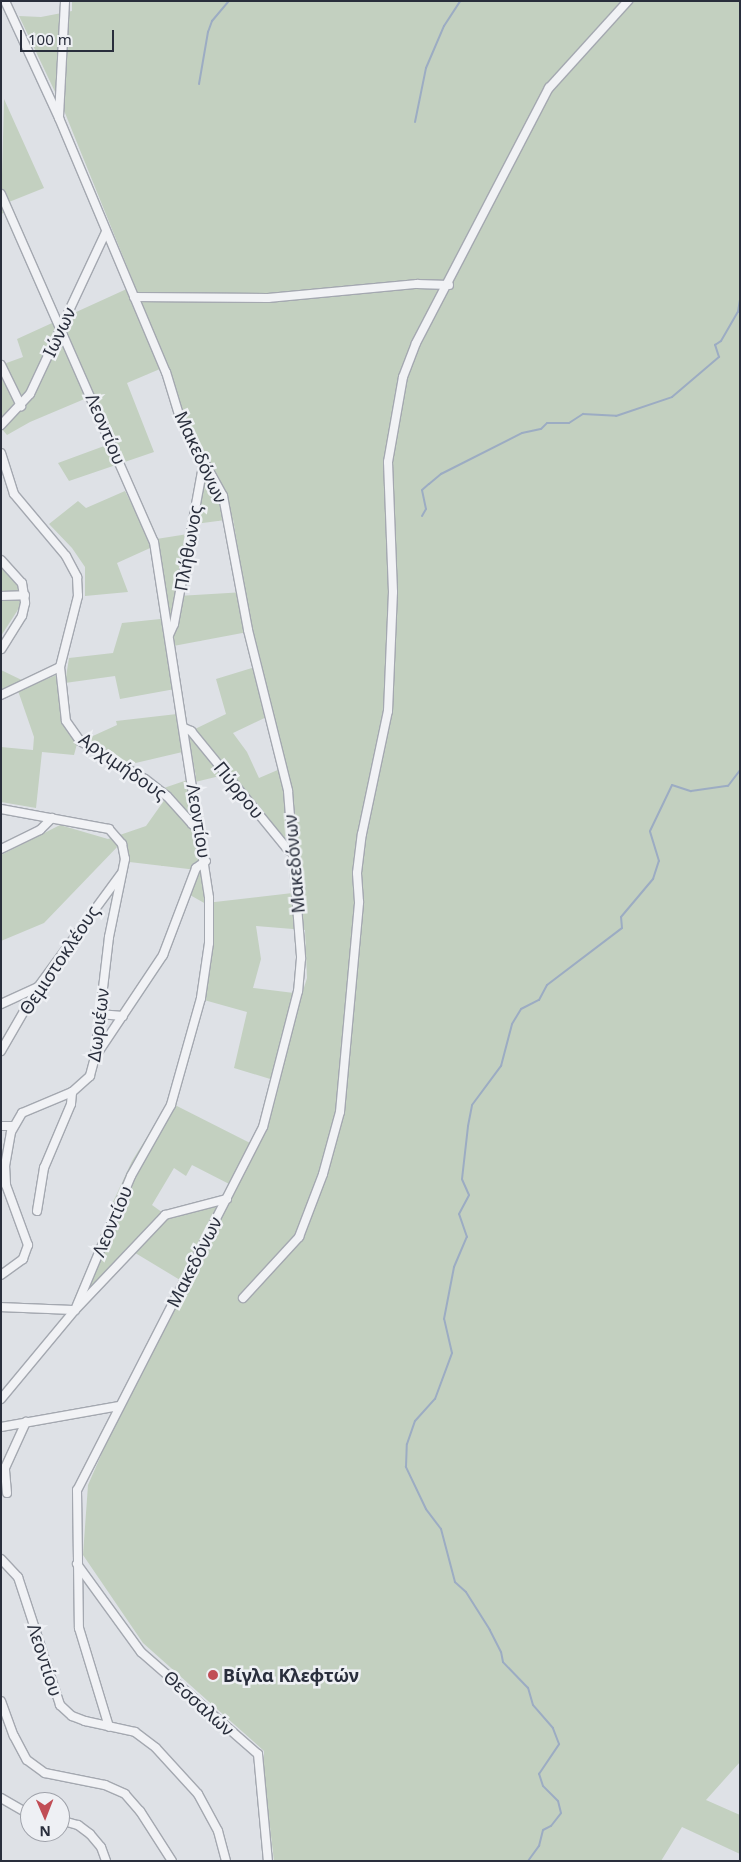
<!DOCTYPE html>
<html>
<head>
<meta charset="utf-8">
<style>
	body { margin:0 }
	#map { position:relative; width:741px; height:1862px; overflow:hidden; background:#dee1e6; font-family:"Noto Sans",sans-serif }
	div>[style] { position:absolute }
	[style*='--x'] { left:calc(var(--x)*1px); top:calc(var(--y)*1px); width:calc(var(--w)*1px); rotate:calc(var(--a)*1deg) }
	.green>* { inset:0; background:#c3d0c0 }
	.stream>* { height:2px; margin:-1px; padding:0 1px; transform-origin:1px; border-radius:1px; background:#9cacc3 }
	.roads { filter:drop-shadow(1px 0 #a4a8b0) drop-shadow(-1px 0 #a4a8b0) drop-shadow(0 1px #a4a8b0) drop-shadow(0 -1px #a4a8b0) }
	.minor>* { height:8px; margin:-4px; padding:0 4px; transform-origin:4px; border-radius:4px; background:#f1f2f5 }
	.dots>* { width:14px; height:14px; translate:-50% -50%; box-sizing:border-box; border:2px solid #eef0f4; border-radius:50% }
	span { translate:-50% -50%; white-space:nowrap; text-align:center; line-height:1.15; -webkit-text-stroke:5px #eef0f4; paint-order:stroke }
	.street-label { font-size:18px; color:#292e3c }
	.poi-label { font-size:18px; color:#292e3c; font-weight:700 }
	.left { translate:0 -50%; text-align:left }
	.frame { position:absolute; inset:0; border:2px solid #292e3c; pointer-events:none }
	.north { position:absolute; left:20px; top:1792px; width:50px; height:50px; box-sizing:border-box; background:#eef0f4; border:1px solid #9fa2aa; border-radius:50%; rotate:179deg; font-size:14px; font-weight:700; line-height:20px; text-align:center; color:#292e3c }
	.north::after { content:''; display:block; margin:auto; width:18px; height:22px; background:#c14e56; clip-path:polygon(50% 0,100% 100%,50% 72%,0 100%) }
	.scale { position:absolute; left:20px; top:30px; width:94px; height:22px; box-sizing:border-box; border:2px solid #292e3c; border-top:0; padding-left:6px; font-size:15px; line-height:18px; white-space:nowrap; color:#292e3c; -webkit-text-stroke:4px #eef0f4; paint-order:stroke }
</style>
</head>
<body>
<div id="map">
	<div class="green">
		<i style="clip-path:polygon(evenodd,72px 1px,740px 1px,740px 1762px,706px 1800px,740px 1815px,740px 1854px,682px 1827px,661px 1861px,274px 1861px,264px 1776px,264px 1751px,143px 1643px,83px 1555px,88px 1485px,119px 1414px,185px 1283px,127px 1248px,88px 1292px,85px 1289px,122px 1206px,113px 1202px,132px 1161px,169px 1102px,258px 1147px,267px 1130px,280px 1082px,234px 1068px,247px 1012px,204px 1000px,208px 983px,199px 981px,206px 942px,206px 904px,190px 895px,197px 870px,121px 861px,120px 844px,44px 923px,1px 941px,1px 855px,60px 825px,108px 839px,146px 826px,168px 795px,161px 789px,196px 777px,191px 750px,127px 765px,84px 740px,117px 725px,116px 721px,177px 714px,183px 731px,195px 729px,226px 714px,216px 679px,262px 665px,253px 631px,168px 647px,175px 689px,120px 699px,115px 676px,65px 683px,69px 658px,113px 653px,122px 623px,170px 618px,159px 544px,117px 563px,128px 592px,85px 596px,85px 567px,72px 548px,49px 524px,78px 501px,86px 508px,125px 491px,150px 540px,188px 534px,178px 596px,245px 592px,233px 519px,195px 524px,209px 462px,184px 419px,167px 366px,127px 383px,154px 452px,69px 481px,58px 463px,115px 442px,94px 395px,30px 422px,7px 435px,1px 428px,1px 365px,23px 357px,17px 339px,131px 287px,160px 348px,65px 113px,19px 16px,41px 17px,72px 11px,72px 1px,273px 714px,287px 766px,259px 778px,247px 752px,233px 733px,273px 714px,72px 1px,228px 774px,299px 861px,301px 892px,206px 903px,191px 783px,228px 774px,72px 1px,256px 926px,305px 930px,307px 978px,302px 994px,253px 988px,261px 959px,256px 926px,72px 1px,192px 1165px,235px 1187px,226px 1203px,170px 1218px,152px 1205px,174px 1168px,186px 1176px,192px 1165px)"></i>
		<i style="clip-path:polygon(4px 99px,44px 188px,4px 204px,7px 212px,1px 214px)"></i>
		<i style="clip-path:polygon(1px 563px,20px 585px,21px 605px,1px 636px)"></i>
		<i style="clip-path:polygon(1px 670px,32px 685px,59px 674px,66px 727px,77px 744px,74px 755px,42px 752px,36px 808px,1px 802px,1px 747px,33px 750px,34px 737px,16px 685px,1px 693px)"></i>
	</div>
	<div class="stream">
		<i style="--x:199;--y:84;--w:53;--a:-80.2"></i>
		<i style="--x:208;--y:32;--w:12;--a:-70"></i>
		<i style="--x:212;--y:21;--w:26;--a:-50"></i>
		<i style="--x:415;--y:122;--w:55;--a:-78.5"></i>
		<i style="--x:426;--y:68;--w:46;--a:-66.8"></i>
		<i style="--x:444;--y:26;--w:30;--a:-57"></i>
		<i style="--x:422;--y:516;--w:8;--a:-60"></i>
		<i style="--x:426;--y:509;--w:19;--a:-102"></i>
		<i style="--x:422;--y:490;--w:9;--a:-41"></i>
		<i style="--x:429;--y:484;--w:16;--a:-40"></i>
		<i style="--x:441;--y:474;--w:91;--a:-26.8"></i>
		<i style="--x:522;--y:433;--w:19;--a:-12"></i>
		<i style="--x:541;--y:429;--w:8;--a:-45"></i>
		<i style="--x:547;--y:423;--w:22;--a:0"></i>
		<i style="--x:569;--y:423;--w:17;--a:-33"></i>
		<i style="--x:583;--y:414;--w:33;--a:3"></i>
		<i style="--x:616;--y:416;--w:59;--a:-18.7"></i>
		<i style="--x:672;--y:397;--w:62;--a:-40.4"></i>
		<i style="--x:719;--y:357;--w:13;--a:-108"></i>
		<i style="--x:715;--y:345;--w:7;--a:-34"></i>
		<i style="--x:721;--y:341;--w:34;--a:-60"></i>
		<i style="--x:738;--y:312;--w:12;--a:-81"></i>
		<i style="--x:528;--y:1861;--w:19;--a:-54"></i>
		<i style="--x:539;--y:1846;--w:16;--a:-76"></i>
		<i style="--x:543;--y:1830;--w:9;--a:-27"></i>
		<i style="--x:551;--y:1826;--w:16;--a:-52"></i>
		<i style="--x:561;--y:1813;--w:12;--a:-104"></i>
		<i style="--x:558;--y:1801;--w:21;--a:-135"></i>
		<i style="--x:543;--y:1786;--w:13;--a:-108"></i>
		<i style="--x:539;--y:1774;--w:36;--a:-56"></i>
		<i style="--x:559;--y:1744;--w:17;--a:-111"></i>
		<i style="--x:553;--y:1728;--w:30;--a:-131"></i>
		<i style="--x:533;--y:1705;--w:18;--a:-106"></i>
		<i style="--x:528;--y:1688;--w:36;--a:-134"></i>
		<i style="--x:503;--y:1662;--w:10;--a:-101"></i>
		<i style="--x:501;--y:1652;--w:25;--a:-117"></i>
		<i style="--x:490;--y:1630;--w:45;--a:-122.3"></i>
		<i style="--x:466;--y:1592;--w:15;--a:-138"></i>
		<i style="--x:455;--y:1582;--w:55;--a:-104.8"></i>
		<i style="--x:441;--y:1529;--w:25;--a:-127"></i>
		<i style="--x:426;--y:1509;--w:47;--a:-115.5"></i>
		<i style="--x:406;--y:1467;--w:23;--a:-88"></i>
		<i style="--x:407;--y:1444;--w:24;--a:-71"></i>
		<i style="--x:415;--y:1421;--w:30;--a:-48"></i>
		<i style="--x:435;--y:1399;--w:49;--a:-69.7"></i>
		<i style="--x:452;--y:1353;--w:35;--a:-103"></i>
		<i style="--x:444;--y:1319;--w:53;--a:-79.1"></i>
		<i style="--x:454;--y:1267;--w:33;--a:-67"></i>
		<i style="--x:467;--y:1237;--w:24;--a:-109"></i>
		<i style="--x:459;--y:1214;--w:21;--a:-62"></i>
		<i style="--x:469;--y:1195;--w:17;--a:-114"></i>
		<i style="--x:462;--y:1179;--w:53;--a:-83.5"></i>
		<i style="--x:468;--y:1126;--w:21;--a:-79"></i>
		<i style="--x:472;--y:1105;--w:49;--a:-53.4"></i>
		<i style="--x:501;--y:1066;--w:43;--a:-75.3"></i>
		<i style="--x:512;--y:1024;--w:17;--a:-59"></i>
		<i style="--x:521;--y:1009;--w:20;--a:-27"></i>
		<i style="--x:539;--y:1000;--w:17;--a:-62"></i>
		<i style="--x:547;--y:985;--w:94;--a:-37.2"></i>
		<i style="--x:622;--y:928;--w:11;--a:-95"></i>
		<i style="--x:621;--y:917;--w:50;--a:-49.9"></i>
		<i style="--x:653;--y:879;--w:19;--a:-72"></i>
		<i style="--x:659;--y:861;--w:31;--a:-107"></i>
		<i style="--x:650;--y:831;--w:51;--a:-64.4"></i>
		<i style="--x:672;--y:785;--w:20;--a:18"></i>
		<i style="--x:691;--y:791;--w:37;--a:-8"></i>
		<i style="--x:728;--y:786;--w:20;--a:-53"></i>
	</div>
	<div class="roads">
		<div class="minor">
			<i style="--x:5;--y:1;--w:129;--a:65.2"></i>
			<i style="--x:59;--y:118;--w:276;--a:67.2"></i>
			<i style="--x:166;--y:372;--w:48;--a:73.1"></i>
			<i style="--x:180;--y:418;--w:89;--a:61.1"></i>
			<i style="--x:223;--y:496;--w:136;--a:79.4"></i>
			<i style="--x:248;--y:630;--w:166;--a:76"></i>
			<i style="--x:288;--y:791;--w:168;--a:85.5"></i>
			<i style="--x:301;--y:958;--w:33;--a:95"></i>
			<i style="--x:298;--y:991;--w:140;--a:104.4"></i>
			<i style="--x:263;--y:1127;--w:408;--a:117.1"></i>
			<i style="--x:77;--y:1490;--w:138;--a:89.2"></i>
			<i style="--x:79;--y:1628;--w:103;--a:73.1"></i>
			<i style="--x:59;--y:116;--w:115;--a:-87"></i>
			<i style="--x:1;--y:194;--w:380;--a:66.3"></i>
			<i style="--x:154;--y:542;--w:360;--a:81.2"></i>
			<i style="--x:209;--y:898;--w:45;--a:90"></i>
			<i style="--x:209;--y:943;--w:56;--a:98.3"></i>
			<i style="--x:201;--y:998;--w:111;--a:105.7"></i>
			<i style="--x:171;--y:1105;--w:81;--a:119.4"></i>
			<i style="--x:131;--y:1176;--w:145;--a:112.7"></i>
			<i style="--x:75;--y:1310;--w:74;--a:-177.7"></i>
			<i style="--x:134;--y:297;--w:134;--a:0.4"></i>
			<i style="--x:268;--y:298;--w:150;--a:-5.4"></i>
			<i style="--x:417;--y:284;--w:32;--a:2"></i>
			<i style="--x:1;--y:365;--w:46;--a:64"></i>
			<i style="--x:1;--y:425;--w:42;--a:-46.9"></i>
			<i style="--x:30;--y:394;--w:179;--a:-64.9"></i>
			<i style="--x:1;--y:453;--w:43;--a:72.4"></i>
			<i style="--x:14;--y:494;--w:81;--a:50"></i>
			<i style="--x:66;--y:556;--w:24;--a:62"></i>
			<i style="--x:77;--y:577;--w:19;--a:87"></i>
			<i style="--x:78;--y:596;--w:73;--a:104.2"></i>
			<i style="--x:60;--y:667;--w:54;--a:83.7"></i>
			<i style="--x:66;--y:721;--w:24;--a:55"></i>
			<i style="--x:80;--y:741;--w:75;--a:30.3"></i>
			<i style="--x:145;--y:779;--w:28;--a:38"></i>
			<i style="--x:167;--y:796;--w:38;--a:48"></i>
			<i style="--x:192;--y:824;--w:8;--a:23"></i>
			<i style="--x:1;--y:560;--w:31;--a:48"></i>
			<i style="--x:22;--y:583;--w:20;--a:81"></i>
			<i style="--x:25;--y:603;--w:13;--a:103"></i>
			<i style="--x:22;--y:616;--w:39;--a:122"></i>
			<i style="--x:1;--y:596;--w:24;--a:-2"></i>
			<i style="--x:169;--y:635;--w:12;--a:-66"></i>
			<i style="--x:174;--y:624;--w:167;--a:-79.6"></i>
			<i style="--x:1;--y:695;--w:65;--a:-25.4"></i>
			<i style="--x:184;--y:728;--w:8;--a:23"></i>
			<i style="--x:191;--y:731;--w:154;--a:50.8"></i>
			<i style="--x:288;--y:850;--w:6;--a:0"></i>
			<i style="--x:1;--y:809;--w:110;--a:10.5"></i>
			<i style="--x:109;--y:829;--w:20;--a:49"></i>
			<i style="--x:122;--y:844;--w:15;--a:79"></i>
			<i style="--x:125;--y:859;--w:80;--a:101.6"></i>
			<i style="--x:109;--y:937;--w:121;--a:96.7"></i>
			<i style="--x:95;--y:1057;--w:20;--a:105"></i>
			<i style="--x:90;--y:1076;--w:24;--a:138"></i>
			<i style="--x:72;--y:1092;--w:54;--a:157.2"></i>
			<i style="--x:22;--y:1113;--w:22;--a:120"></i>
			<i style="--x:11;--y:1132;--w:34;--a:100"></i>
			<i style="--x:5;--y:1165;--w:20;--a:87"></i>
			<i style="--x:6;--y:1185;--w:64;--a:69.9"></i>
			<i style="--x:28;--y:1245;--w:15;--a:110"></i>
			<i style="--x:23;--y:1259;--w:27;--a:144"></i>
			<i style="--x:1;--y:849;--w:43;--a:-26"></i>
			<i style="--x:40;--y:830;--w:17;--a:-45"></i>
			<i style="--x:1;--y:1004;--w:41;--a:-24.7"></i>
			<i style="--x:99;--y:1014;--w:24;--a:5"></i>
			<i style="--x:1;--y:1051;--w:74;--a:-60"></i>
			<i style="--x:38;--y:987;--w:140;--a:-53.7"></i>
			<i style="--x:95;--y:1057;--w:123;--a:-56.3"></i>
			<i style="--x:163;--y:955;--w:93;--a:-69.2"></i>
			<i style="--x:196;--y:868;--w:12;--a:-35"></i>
			<i style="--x:1;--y:1126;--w:12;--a:0"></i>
			<i style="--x:37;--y:1211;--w:44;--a:-80.8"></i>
			<i style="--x:44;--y:1168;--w:69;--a:-67.1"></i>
			<i style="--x:71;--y:1104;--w:12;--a:-85"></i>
			<i style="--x:243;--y:1298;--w:83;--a:-47.4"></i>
			<i style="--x:299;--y:1237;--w:67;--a:-69.1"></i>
			<i style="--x:323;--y:1174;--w:64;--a:-74.7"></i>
			<i style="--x:340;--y:1112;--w:211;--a:-84.8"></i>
			<i style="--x:359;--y:902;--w:29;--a:-94"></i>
			<i style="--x:357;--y:873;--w:39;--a:-83"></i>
			<i style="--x:362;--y:834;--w:126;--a:-78.1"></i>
			<i style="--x:388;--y:711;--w:119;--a:-87.6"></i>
			<i style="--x:393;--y:592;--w:130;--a:-92.2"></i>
			<i style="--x:388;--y:462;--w:86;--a:-80"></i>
			<i style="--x:403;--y:377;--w:36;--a:-69"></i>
			<i style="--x:416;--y:343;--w:288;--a:-62.5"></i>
			<i style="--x:549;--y:88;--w:118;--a:-47.8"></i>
			<i style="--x:1;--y:1399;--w:116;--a:-50.3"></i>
			<i style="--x:75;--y:1310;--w:131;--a:-46.5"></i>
			<i style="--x:165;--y:1215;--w:64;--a:-14.5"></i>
			<i style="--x:1;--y:1427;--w:120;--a:-10.1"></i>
			<i style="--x:7;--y:1493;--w:25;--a:-95"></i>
			<i style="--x:5;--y:1468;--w:51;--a:-65.5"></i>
			<i style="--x:1;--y:1559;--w:25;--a:47"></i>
			<i style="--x:18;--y:1577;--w:135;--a:71.8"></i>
			<i style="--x:60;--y:1705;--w:16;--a:43"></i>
			<i style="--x:72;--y:1716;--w:14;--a:21"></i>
			<i style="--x:85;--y:1721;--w:51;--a:12.4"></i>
			<i style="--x:135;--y:1732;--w:26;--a:37"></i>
			<i style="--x:156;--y:1748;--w:62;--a:47.6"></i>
			<i style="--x:198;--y:1794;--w:42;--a:61.6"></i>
			<i style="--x:218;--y:1831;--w:31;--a:75"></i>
			<i style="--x:77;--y:1564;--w:109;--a:54"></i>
			<i style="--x:141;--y:1652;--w:155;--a:41.1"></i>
			<i style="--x:258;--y:1754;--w:107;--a:84.7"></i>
			<i style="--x:1;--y:1701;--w:37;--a:70"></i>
			<i style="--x:14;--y:1736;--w:27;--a:62"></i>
			<i style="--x:27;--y:1760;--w:22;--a:36"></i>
			<i style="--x:45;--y:1773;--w:61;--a:11.3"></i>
			<i style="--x:105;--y:1785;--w:22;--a:24"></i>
			<i style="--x:125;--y:1794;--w:23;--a:49"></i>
			<i style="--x:140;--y:1811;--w:59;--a:57.4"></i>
			<i style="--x:1;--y:1798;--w:34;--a:30"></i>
			<i style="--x:60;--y:1820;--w:19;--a:16"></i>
			<i style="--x:78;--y:1825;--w:15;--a:37"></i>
			<i style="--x:90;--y:1834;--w:17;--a:50"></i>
			<i style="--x:101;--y:1847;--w:15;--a:70"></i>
		</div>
	</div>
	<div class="dots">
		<i style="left:213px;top:1675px;background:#c14e56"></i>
	</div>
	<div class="street-label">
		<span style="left:59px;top:332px;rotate:-65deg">Ιώνων</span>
		<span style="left:106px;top:429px;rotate:67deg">Λεοντίου</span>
		<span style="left:201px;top:457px;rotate:65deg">Μακεδόνων</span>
		<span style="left:188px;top:548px;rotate:-80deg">Πλήθωνος</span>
		<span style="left:123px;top:766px;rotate:35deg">Αρχιμήδους</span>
		<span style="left:239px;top:790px;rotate:51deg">Πύρρου</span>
		<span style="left:199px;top:821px;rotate:81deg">Λεοντίου</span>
		<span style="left:294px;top:864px;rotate:-95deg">Μακεδόνων</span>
		<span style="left:59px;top:960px;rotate:-56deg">Θεμιστοκλέους</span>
		<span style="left:98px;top:1025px;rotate:-83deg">Δωριέων</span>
		<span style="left:112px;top:1221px;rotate:-67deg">Λεοντίου</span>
		<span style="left:194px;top:1262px;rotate:-63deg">Μακεδόνων</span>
		<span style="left:45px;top:1660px;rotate:72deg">Λεοντίου</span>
		<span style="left:199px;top:1703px;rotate:42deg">Θεσσαλών</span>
	</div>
	<div class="poi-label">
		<span class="left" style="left:223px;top:1675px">Βίγλα Κλεφτών</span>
	</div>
	<div class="frame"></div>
	<div class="north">N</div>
	<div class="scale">100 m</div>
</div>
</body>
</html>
